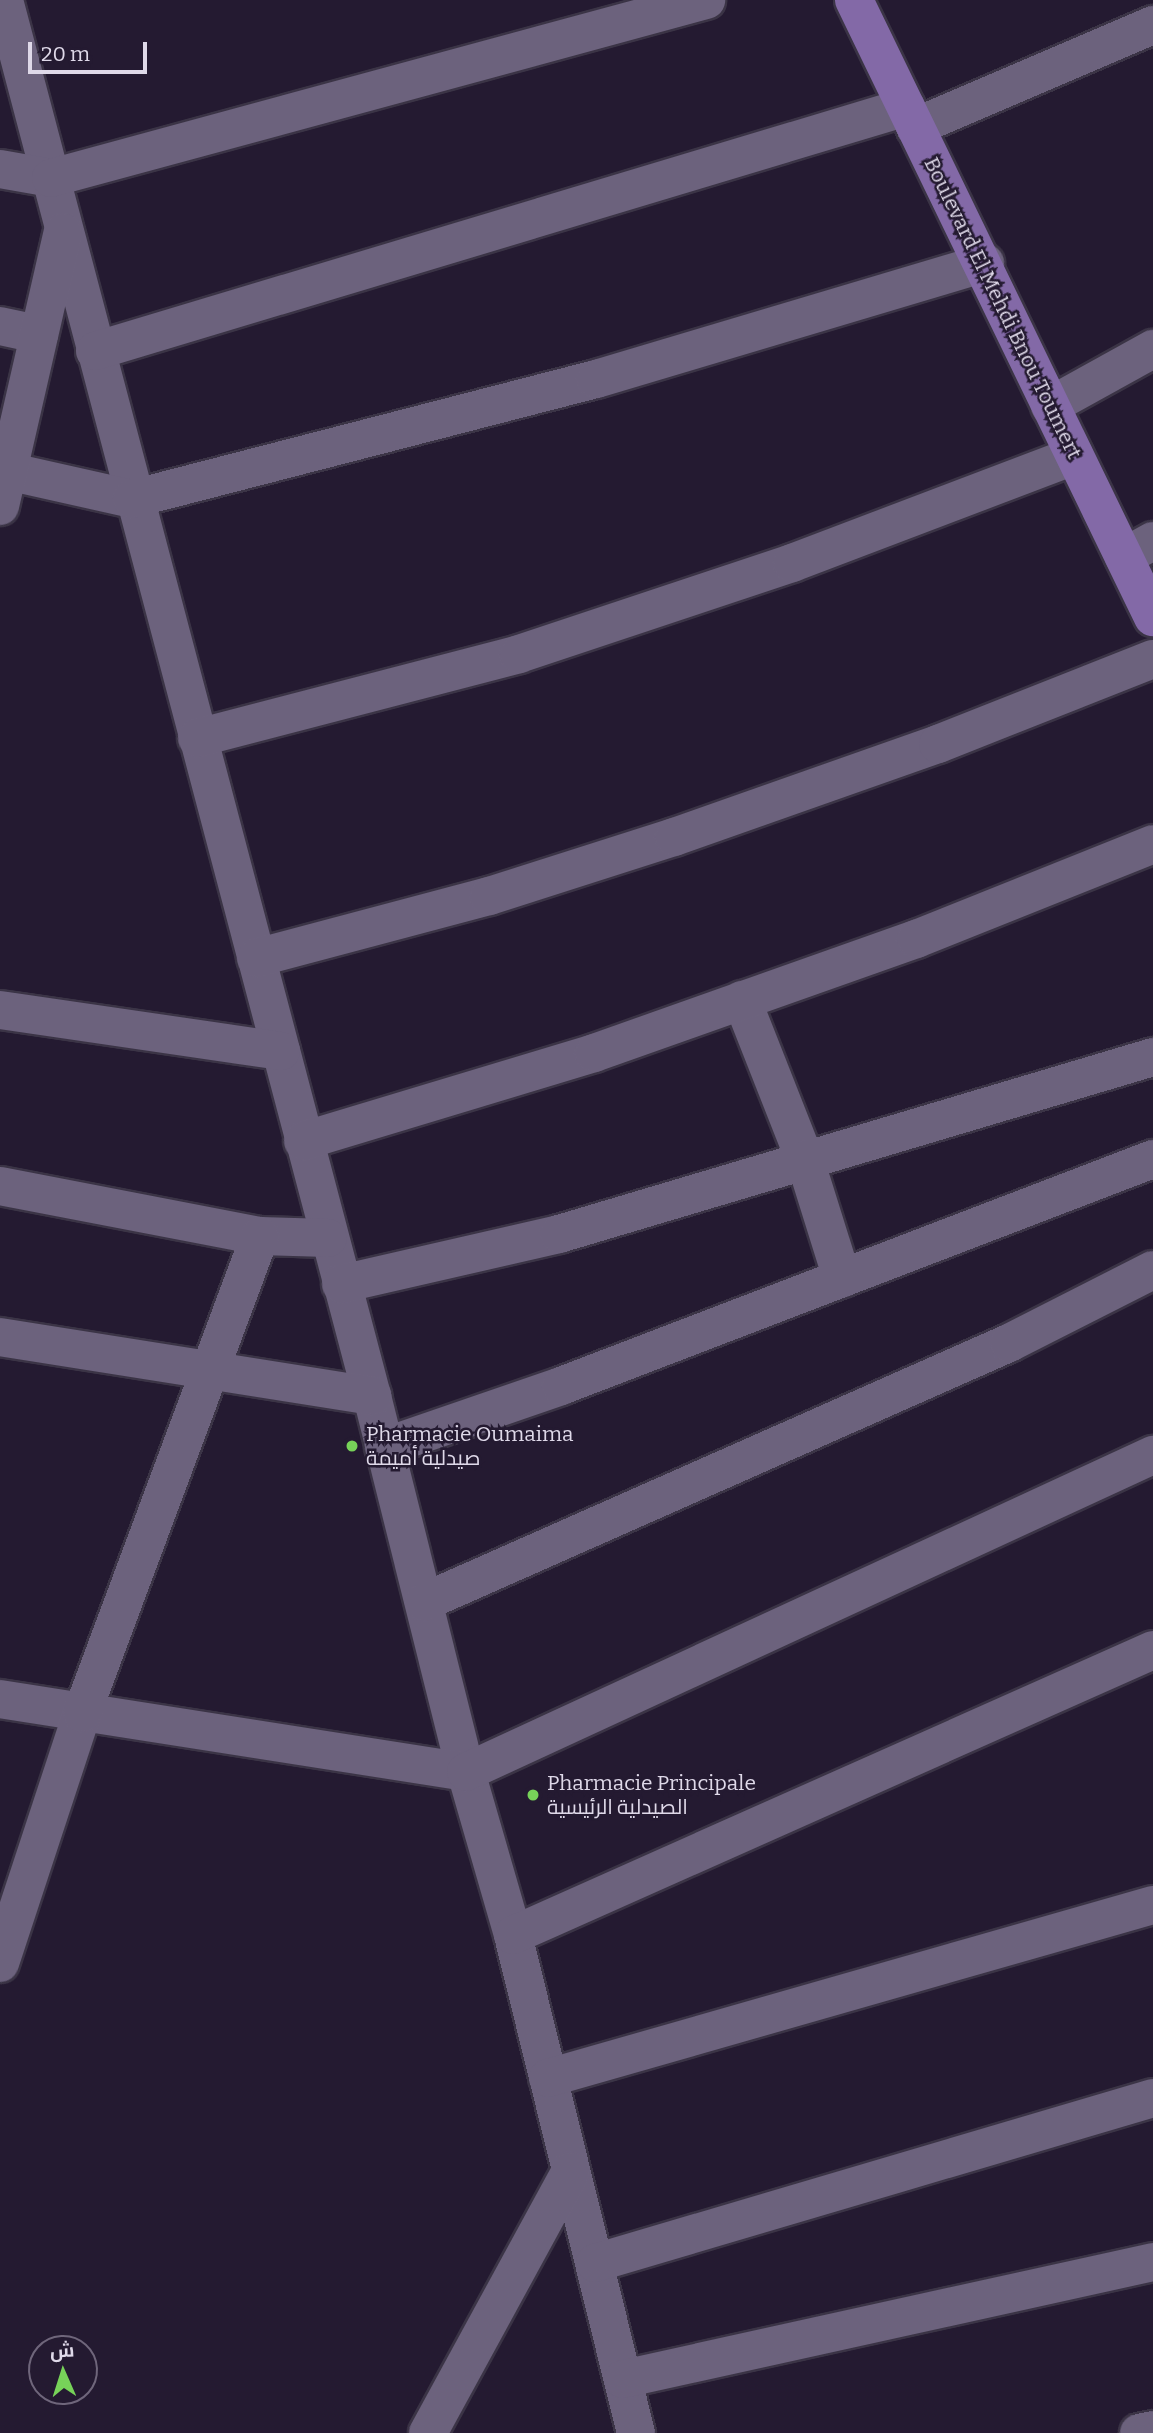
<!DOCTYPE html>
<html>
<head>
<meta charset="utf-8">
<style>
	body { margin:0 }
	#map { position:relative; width:1153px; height:2433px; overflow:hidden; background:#241a31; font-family:Bitter,Cairo,serif }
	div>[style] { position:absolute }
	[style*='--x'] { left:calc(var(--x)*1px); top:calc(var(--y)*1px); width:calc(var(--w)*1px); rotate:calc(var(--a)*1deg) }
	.roads { filter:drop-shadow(2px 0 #3b3446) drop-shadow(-2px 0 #3b3446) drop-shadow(0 2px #3b3446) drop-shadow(0 -2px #3b3446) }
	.minor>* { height:38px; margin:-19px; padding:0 19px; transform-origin:19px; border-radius:19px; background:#6c627d }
	.major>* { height:38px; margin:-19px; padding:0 19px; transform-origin:19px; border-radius:19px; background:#8369a7 }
	.dots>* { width:19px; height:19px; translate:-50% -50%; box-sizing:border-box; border:4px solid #241a31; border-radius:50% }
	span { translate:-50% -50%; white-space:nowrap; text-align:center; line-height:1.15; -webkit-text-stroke:5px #241a31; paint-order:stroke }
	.street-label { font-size:21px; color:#dfd9e9 }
	.poi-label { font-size:21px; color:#dfd9e9 }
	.left { translate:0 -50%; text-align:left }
	.north { position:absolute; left:28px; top:2335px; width:70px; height:70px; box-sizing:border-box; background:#241a31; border:2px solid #6f667b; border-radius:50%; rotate:357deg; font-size:19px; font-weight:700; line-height:28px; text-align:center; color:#dfd9e9 }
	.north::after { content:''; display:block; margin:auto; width:24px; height:32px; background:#77d259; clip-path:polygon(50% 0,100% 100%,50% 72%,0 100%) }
	.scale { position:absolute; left:28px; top:42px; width:119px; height:32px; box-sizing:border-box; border:4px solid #dfd9e9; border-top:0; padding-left:9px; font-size:21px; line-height:24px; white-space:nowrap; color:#dfd9e9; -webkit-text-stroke:5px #241a31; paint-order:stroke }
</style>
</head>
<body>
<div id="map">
	<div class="roads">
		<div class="minor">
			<i style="--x:4;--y:0;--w:1444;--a:75.23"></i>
			<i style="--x:372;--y:1396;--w:388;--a:76"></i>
			<i style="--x:466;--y:1772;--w:170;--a:73.9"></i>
			<i style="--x:513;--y:1935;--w:513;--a:76.13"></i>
			<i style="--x:915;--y:127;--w:259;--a:-23.2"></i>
			<i style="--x:0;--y:169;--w:52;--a:10"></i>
			<i style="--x:51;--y:178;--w:679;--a:-15.2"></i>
			<i style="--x:0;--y:326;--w:40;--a:12"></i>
			<i style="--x:95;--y:351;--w:847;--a:-16.74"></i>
			<i style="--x:1050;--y:406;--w:118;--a:-29"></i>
			<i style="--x:7;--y:471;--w:128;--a:12.6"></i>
			<i style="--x:132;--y:499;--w:479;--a:-14.5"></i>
			<i style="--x:596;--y:379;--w:406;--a:-16.6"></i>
			<i style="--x:0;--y:506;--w:281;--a:-77.1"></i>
			<i style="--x:1124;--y:557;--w:33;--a:-29"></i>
			<i style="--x:197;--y:738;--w:333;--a:-14.6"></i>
			<i style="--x:519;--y:654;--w:288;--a:-18.4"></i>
			<i style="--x:792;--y:563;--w:302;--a:-20.8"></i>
			<i style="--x:256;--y:958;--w:241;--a:-14.9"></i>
			<i style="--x:489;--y:896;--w:194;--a:-17.7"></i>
			<i style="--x:674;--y:837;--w:280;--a:-19.4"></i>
			<i style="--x:938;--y:744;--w:231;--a:-21.6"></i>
			<i style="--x:742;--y:1000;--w:172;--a:68.5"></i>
			<i style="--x:805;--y:1160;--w:124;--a:72.6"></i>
			<i style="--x:0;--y:1010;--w:284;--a:8.3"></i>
			<i style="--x:303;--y:1141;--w:304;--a:-16.8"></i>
			<i style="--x:594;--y:1053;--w:342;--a:-19.5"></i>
			<i style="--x:916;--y:939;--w:255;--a:-21.8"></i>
			<i style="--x:0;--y:1186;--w:265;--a:10.9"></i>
			<i style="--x:260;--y:1236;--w:68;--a:1.7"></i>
			<i style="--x:341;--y:1284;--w:224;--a:-12.9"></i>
			<i style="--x:559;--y:1234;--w:620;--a:-16.59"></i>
			<i style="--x:0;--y:1337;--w:377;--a:9"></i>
			<i style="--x:384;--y:1447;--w:187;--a:-19"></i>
			<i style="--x:561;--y:1386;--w:634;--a:-20.98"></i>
			<i style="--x:424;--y:1602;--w:640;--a:-23.88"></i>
			<i style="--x:1009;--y:1343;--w:161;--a:-26.9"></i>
			<i style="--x:0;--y:1699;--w:472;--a:8.9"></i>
			<i style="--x:466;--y:1772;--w:757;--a:-24.77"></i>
			<i style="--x:513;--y:1935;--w:701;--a:-24"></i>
			<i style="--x:0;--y:1963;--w:263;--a:-71.8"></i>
			<i style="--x:82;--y:1713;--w:509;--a:-69.54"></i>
			<i style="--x:548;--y:2078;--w:629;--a:-15.96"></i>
			<i style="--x:595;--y:2263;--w:582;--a:-16.47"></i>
			<i style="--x:623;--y:2379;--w:543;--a:-12.45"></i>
			<i style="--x:428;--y:2433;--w:298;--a:-61.4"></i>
			<i style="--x:1139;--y:2433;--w:14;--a:-12"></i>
		</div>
		<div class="major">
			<i style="--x:854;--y:0;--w:686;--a:64.15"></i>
		</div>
	</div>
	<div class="dots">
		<i style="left:352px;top:1446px;background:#77d259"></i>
		<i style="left:533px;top:1795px;background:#77d259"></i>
	</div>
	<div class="street-label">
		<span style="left:1003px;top:308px;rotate:64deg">Boulevard El Mehdi Bnou Toumert</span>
	</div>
	<div class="poi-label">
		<span class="left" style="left:366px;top:1446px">Pharmacie Oumaima<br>صيدلية أميمة</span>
		<span class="left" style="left:547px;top:1795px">Pharmacie Principale<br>الصيدلية الرئيسية</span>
	</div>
	<div class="north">ش</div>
	<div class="scale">20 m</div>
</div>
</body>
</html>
